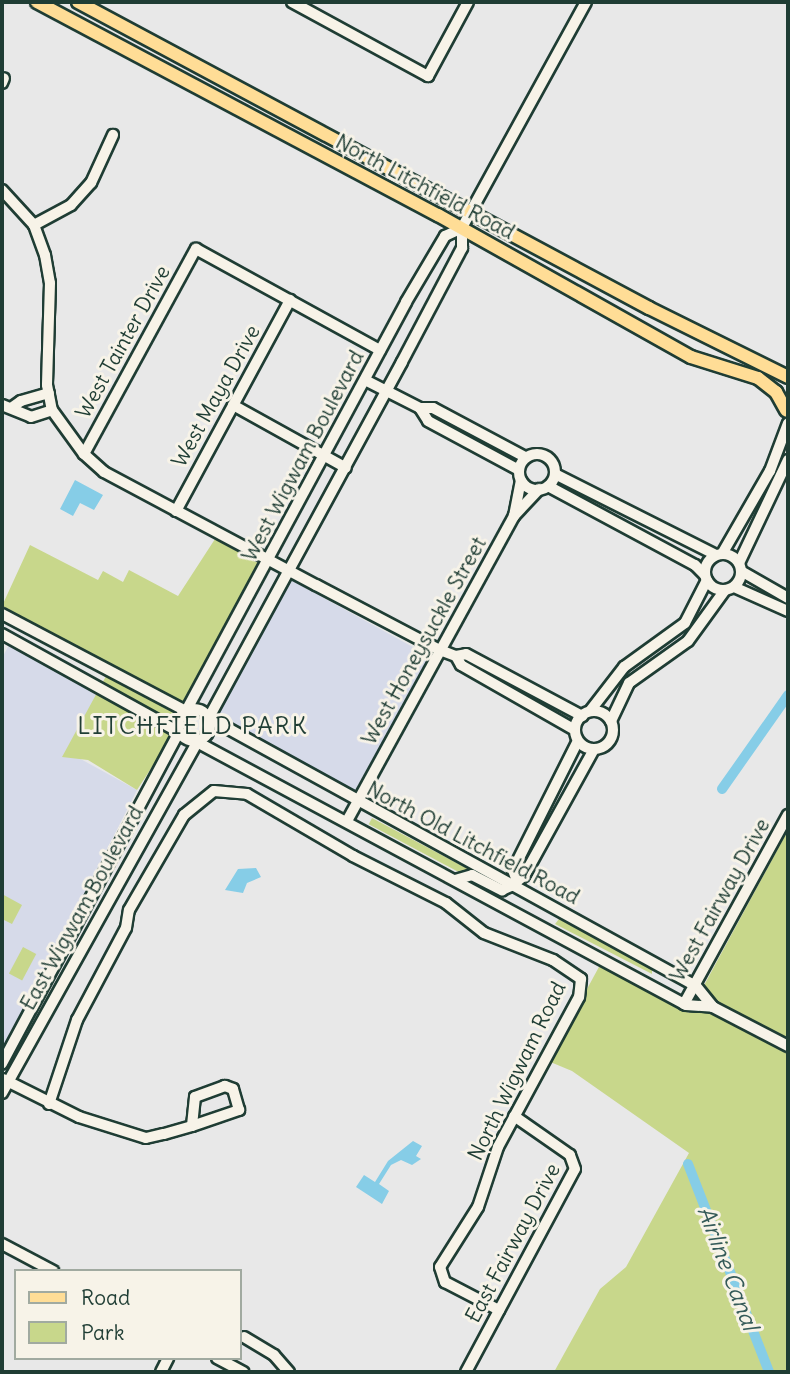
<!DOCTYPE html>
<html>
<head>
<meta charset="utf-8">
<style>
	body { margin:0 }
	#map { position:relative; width:790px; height:1374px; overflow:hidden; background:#e8e8e8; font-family:Delius,sans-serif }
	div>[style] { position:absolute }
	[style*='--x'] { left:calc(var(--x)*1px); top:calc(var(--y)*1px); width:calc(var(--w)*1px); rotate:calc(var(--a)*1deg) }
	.built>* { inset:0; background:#d6dae9 }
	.green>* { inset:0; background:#c8d78b; transform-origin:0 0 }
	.water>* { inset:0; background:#86cde7 }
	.canal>* { height:10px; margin:-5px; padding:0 5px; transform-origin:5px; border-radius:5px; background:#86cde7 }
	.roads { filter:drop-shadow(2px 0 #1f3d34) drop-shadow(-2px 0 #1f3d34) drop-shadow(0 2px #1f3d34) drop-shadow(0 -2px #1f3d34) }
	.minor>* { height:10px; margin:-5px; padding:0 5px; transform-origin:5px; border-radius:5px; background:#f7f3e8 }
	.minor>.ring { margin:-5px; padding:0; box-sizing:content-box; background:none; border:10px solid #f7f3e8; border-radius:50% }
	.major>* { height:12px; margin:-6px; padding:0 6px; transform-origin:6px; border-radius:6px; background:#ffdd96 }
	span { translate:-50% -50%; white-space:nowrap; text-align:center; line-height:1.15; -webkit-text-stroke:6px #f7f3e8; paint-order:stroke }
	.street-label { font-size:21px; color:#1f3d34 }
	.water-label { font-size:23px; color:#345a58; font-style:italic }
	.quarter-label { font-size:24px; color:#1f3d34; letter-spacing:2px }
	.frame { position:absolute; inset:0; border:4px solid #1f3d34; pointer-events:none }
	.legend { position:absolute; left:14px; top:1269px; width:228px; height:91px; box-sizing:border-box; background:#f7f3e8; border:2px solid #a1aaa0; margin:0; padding:9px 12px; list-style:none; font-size:21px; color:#1f3d34 }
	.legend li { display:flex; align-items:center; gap:14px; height:35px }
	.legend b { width:35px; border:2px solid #a1aaa0 }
</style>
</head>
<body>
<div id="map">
	<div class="built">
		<i style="clip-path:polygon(291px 580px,431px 657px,357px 794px,218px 719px,222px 703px)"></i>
		<i style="clip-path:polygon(9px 645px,109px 698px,77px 757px,137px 790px,2px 1057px,2px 658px)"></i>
	</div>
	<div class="green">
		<i style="clip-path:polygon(215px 539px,258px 563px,259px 573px,165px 747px,137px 790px,88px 760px,62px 757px,111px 667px,2px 606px,30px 545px,98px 580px,103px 571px,123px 582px,129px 570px,178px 596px)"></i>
		<i style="left:372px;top:818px;width:112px;height:7px;rotate:28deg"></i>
		<i style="clip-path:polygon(786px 834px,788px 1372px,554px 1372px,600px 1289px,626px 1267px,689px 1153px,572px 1071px,548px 1061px,600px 965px,689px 1013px)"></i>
		<i style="clip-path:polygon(2px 894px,22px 905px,12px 924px,2px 919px)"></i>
		<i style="clip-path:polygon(559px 919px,652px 969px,652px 974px,555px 924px)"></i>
		<i style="left:23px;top:947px;width:15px;height:30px;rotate:28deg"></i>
	</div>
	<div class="water">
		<i style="clip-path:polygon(75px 480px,103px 495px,94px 510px,80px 503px,73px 516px,60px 509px)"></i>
		<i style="clip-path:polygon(256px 868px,261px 877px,247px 883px,243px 893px,225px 890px,238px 869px)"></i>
		<i style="clip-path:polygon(413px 1141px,422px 1146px,416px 1156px,421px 1159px,412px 1165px,401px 1160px,391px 1165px,379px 1184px,389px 1191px,382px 1204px,356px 1187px,364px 1175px,375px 1182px,388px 1161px)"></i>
	</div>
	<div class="canal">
		<i style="--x:722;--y:789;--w:115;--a:-54.9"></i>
		<i style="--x:688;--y:1164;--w:223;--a:68.7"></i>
	</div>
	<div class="roads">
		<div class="minor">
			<i style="--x:292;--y:2;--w:155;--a:28.6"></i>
			<i style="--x:428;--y:76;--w:84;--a:-61.6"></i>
			<i style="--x:586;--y:2;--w:258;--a:118.8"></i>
			<i style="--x:462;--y:228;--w:20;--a:90"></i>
			<i style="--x:462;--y:248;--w:129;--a:117.8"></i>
			<i style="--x:402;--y:362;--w:405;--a:118.5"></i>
			<i style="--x:209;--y:718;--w:556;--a:28.82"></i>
			<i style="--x:696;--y:986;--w:27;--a:51"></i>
			<i style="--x:2;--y:83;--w:5;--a:-68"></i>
			<i style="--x:2;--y:190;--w:47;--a:47.6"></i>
			<i style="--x:34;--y:225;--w:32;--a:70"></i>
			<i style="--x:45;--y:255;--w:28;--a:80"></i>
			<i style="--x:50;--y:283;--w:102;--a:91.7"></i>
			<i style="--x:47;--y:385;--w:25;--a:79"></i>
			<i style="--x:52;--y:410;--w:54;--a:54"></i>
			<i style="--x:84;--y:454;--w:27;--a:42"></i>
			<i style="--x:104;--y:472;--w:240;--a:28.1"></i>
			<i style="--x:316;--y:585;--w:140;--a:27.7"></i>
			<i style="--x:440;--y:650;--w:17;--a:21"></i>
			<i style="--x:456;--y:656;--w:10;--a:-11"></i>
			<i style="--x:466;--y:654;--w:132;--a:28.1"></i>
			<i style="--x:34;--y:225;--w:42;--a:-28.4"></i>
			<i style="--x:71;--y:205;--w:30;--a:-48"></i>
			<i style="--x:91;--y:183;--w:53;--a:-65.4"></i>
			<i style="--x:365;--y:380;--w:62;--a:27"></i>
			<i style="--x:420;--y:408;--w:13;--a:0"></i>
			<i style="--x:433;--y:408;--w:104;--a:28"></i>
			<i style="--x:2;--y:405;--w:31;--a:22"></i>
			<i style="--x:31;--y:417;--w:22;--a:-18"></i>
			<i style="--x:233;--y:405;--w:129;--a:29.1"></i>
			<i style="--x:11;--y:408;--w:12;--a:-35"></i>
			<i style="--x:21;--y:401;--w:29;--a:-16"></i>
			<i style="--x:420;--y:408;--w:15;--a:58"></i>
			<i style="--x:428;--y:421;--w:103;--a:28.3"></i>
			<i class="ring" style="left:519px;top:454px;width:26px;height:26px"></i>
			<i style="--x:84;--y:454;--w:234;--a:-61.4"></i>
			<i style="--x:196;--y:249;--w:210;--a:28.8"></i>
			<i style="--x:555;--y:474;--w:180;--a:26.7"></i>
			<i style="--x:548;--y:486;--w:167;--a:28.3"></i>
			<i style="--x:695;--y:565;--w:14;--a:45"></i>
			<i style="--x:176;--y:511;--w:240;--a:-61.6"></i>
			<i style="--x:514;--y:516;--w:36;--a:-79"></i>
			<i class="ring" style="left:705px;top:554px;width:26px;height:26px"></i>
			<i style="--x:722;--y:554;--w:96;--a:-60"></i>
			<i style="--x:770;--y:471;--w:51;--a:-69.4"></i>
			<i style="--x:739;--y:563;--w:114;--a:-64.6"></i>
			<i style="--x:741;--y:571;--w:54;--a:29.9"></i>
			<i style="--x:734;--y:587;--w:59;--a:24"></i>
			<i style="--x:2;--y:614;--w:208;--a:27.8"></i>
			<i style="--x:186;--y:711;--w:464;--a:-61.7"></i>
			<i style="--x:406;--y:302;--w:77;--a:-59.4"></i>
			<i style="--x:445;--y:236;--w:19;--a:-25"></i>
			<i style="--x:2;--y:634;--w:202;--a:29"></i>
			<i style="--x:179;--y:732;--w:376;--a:118.1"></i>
			<i style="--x:456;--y:656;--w:10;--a:61"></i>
			<i style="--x:461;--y:665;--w:131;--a:29.7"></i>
			<i class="ring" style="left:178px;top:709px;width:22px;height:22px"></i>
			<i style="--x:590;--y:711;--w:56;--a:-52.3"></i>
			<i style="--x:624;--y:667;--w:75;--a:-35.8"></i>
			<i style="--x:685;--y:623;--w:48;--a:-62.9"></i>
			<i class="ring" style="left:575px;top:711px;width:28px;height:28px"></i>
			<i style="--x:611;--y:721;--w:42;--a:-64.7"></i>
			<i style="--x:629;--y:683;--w:72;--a:-35.4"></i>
			<i style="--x:688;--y:641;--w:63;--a:-54"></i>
			<i style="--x:347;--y:821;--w:348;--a:-61.3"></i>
			<i style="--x:514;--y:516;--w:37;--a:-47"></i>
			<i style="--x:516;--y:878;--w:9;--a:-111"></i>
			<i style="--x:513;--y:870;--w:144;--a:-63.3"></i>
			<i style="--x:455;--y:880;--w:18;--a:-16"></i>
			<i style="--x:472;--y:875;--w:34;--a:27"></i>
			<i style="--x:502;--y:890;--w:10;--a:-24"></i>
			<i style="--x:511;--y:886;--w:16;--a:-38"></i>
			<i style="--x:524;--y:876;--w:145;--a:-61.1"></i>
			<i style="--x:684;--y:1004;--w:216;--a:-61.2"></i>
			<i style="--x:3;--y:1079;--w:85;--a:26.6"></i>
			<i style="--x:79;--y:1117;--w:70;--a:17.4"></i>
			<i style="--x:146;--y:1138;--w:18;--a:-13"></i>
			<i style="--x:164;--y:1134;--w:29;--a:-16"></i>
			<i style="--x:192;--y:1126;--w:50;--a:-18.8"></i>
			<i style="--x:239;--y:1110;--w:22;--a:-106"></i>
			<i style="--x:233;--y:1089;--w:9;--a:-159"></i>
			<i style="--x:225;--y:1086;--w:32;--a:160"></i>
			<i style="--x:195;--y:1097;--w:29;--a:96"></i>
			<i style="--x:2;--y:1093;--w:402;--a:-60.9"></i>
			<i style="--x:197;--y:742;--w:555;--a:28.27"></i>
			<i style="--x:686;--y:1005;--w:27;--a:4"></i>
			<i style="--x:713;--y:1007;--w:85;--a:27.5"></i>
			<i style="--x:49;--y:1104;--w:89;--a:-71.6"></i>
			<i style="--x:77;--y:1020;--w:104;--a:-62"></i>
			<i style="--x:126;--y:928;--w:18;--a:-81"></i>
			<i style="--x:129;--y:910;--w:110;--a:-59.9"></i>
			<i style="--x:184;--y:815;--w:38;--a:-39"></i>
			<i style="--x:214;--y:791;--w:33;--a:5"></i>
			<i style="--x:247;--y:794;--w:123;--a:30.3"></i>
			<i style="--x:353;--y:856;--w:104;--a:26.8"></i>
			<i style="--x:446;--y:903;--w:48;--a:38.3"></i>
			<i style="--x:484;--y:933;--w:74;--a:21.4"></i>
			<i style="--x:553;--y:960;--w:34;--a:34"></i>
			<i style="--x:581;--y:979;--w:18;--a:96"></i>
			<i style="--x:579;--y:997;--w:170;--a:118.4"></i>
			<i style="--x:498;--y:1147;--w:63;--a:108.4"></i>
			<i style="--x:478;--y:1207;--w:71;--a:122.3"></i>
			<i style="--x:440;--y:1267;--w:16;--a:72"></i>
			<i style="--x:445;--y:1282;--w:61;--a:27.4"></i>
			<i style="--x:2;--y:1244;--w:58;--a:27.9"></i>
			<i style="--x:244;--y:1337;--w:35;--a:31"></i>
			<i style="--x:274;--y:1355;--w:23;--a:49"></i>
			<i style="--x:217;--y:1358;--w:30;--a:28"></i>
			<i style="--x:161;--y:1372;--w:16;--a:-63"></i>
			<i style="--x:466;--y:1372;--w:230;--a:-61.8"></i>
			<i style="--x:575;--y:1169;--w:15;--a:-110"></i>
			<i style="--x:570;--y:1155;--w:68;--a:-145.1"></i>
		</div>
		<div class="major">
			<i style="--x:37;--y:2;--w:454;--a:28"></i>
			<i style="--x:438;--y:215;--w:290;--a:29.3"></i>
			<i style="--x:691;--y:357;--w:70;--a:17.4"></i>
			<i style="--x:758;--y:378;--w:23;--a:38"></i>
			<i style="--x:776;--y:392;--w:21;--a:61"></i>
			<i style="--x:78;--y:2;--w:648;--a:28.19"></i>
			<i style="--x:649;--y:308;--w:155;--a:26.4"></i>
		</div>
	</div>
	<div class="street-label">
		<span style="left:425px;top:187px;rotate:28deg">North Litchfield Road</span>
		<span style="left:123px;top:342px;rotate:-61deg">West Tainter Drive</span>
		<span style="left:216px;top:396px;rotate:-61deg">West Maya Drive</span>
		<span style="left:303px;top:456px;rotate:-62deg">West Wigwam Boulevard</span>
		<span style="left:424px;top:641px;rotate:-61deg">West Honeysuckle Street</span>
		<span style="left:473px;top:843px;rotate:28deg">North Old Litchfield Road</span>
		<span style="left:720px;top:900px;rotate:-61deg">West Fairway Drive</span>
		<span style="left:82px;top:908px;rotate:-61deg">East Wigwam Boulevard</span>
		<span style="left:517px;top:1071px;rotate:-64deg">North Wigwam Road</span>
		<span style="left:513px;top:1243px;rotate:-62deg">East Fairway Drive</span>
	</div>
	<div class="water-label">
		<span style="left:728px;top:1268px;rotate:69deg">Airline Canal</span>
	</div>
	<div class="quarter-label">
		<span style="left:193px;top:726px">LITCHFIELD PARK</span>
	</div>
	<div class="frame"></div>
	<ul class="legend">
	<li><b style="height:9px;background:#ffdd96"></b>Road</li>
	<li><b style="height:19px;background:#c8d78b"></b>Park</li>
	</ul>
</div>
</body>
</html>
